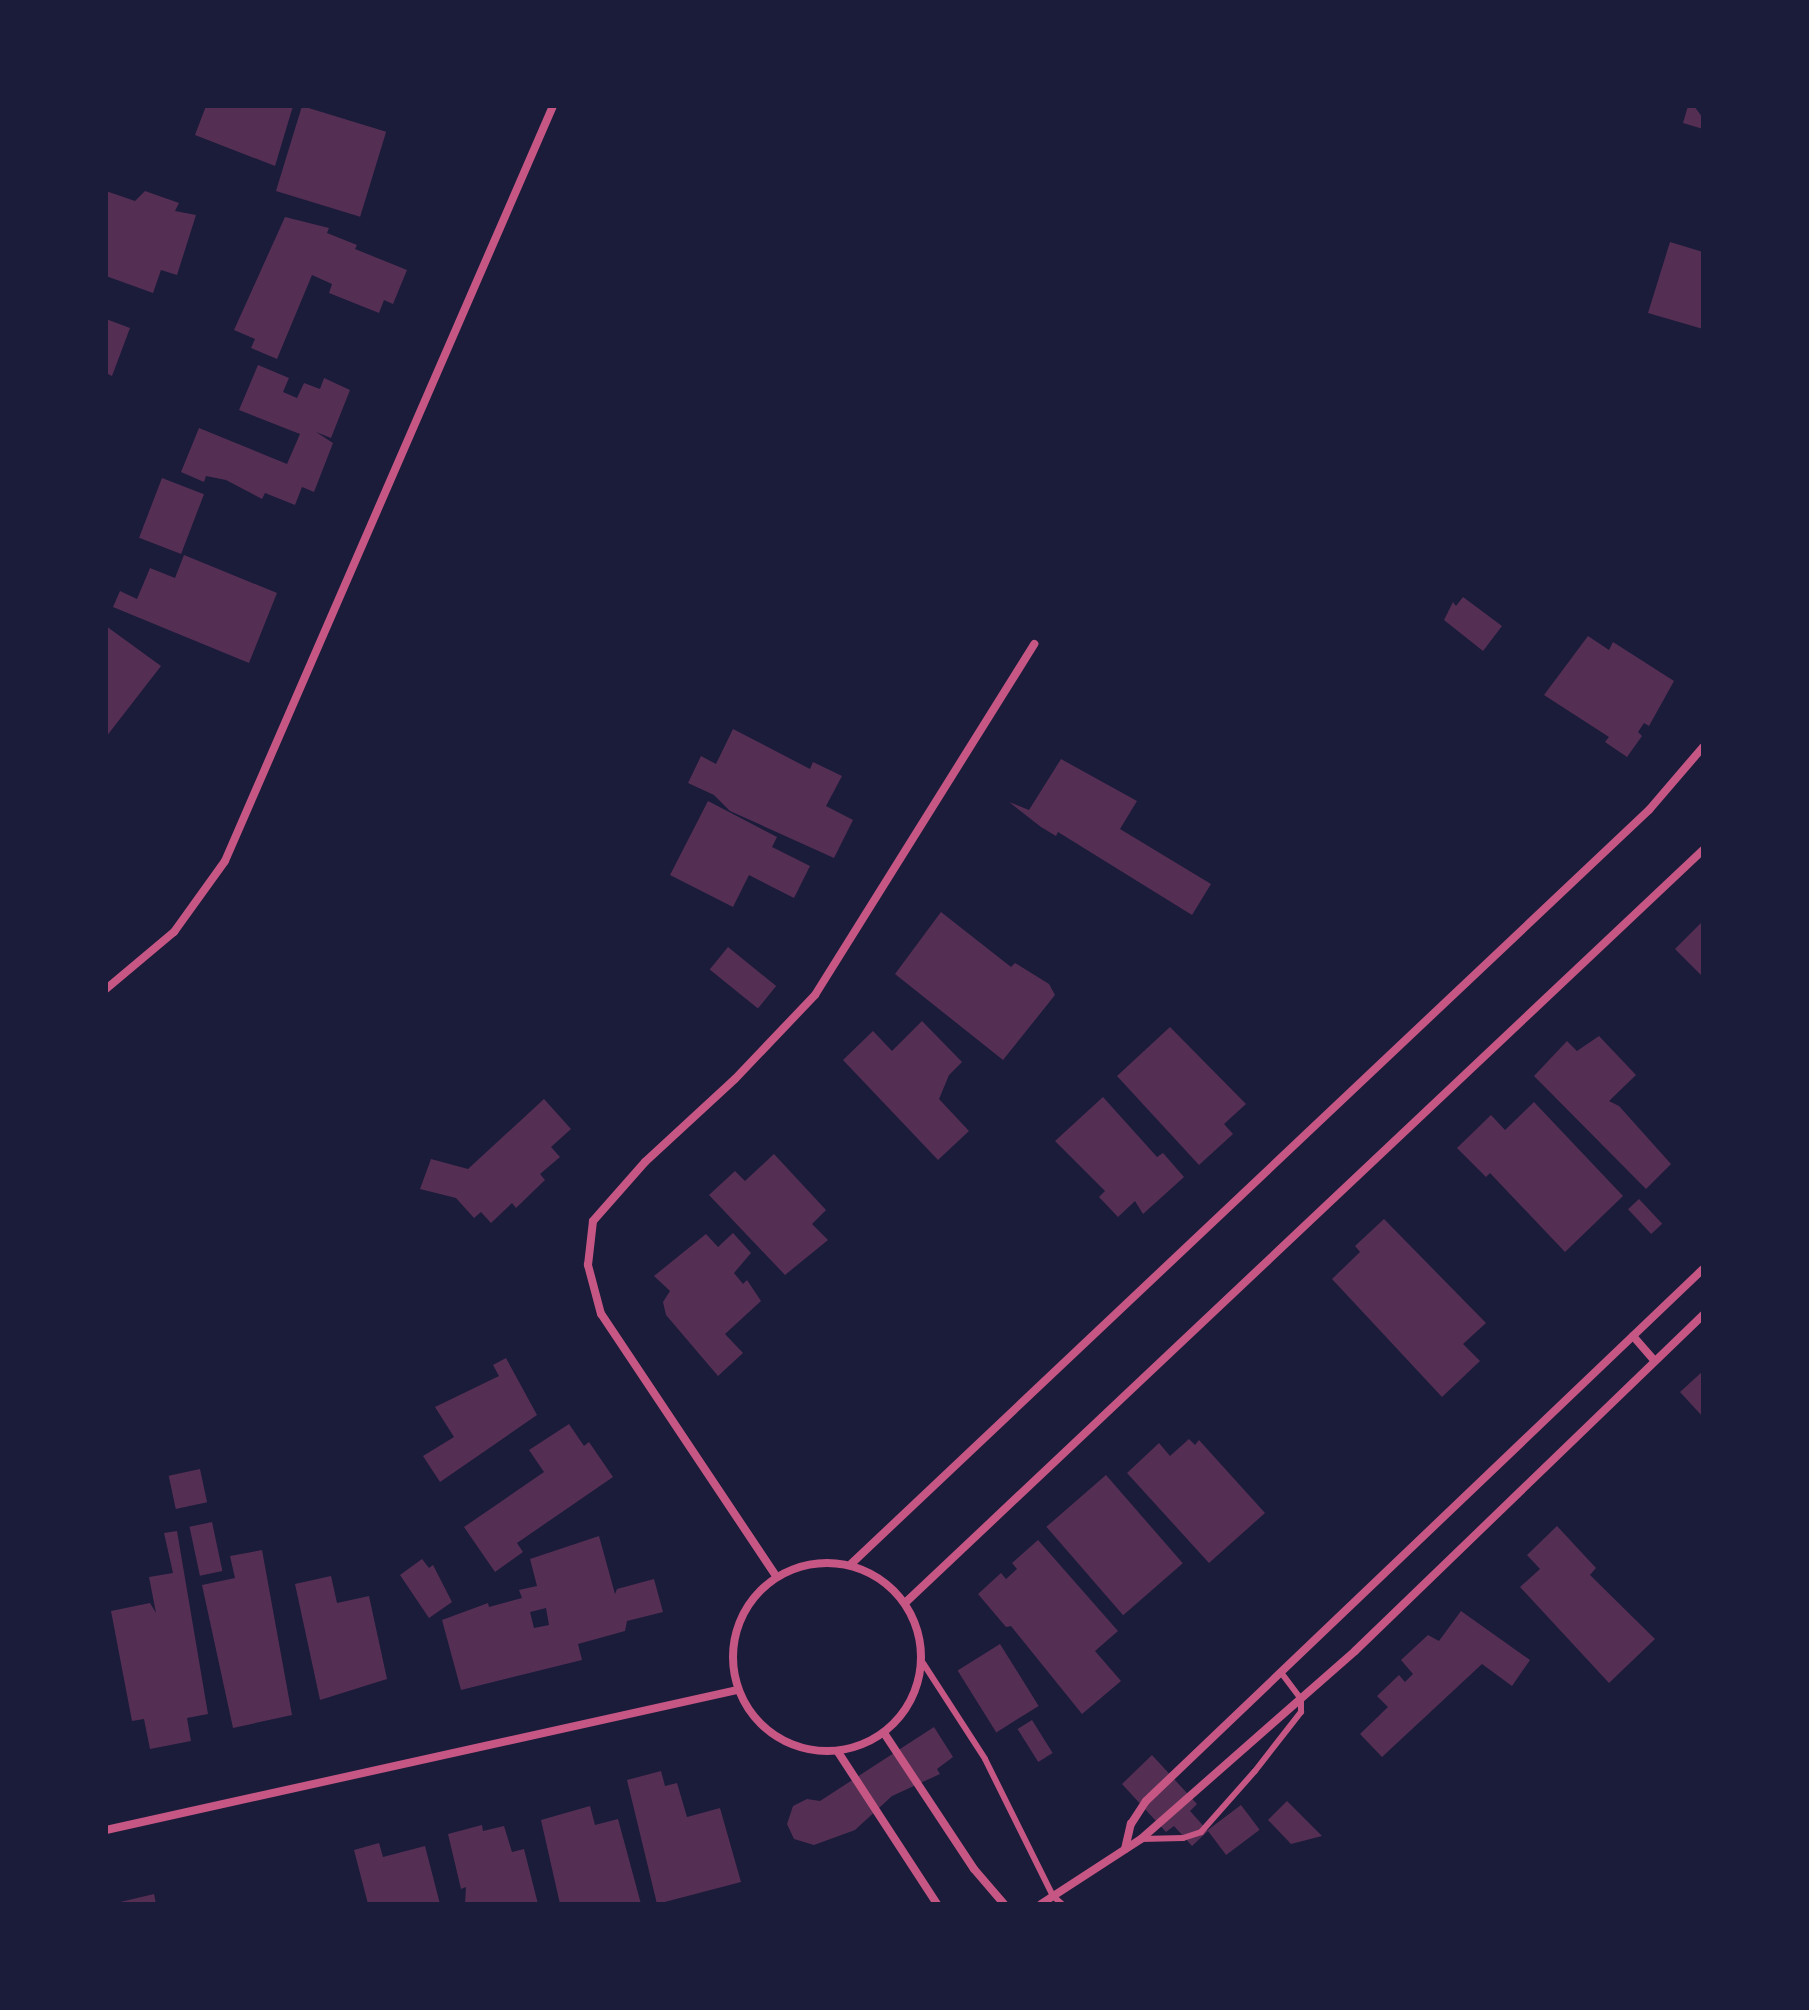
<!DOCTYPE html>
<html>
<head>
<meta charset="utf-8">
<style>
	body { margin:0 }
	#map { position:relative; width:1809px; height:2010px; overflow:hidden; background:#1b1b3a; font-family:Signika,sans-serif }
	div>[style] { position:absolute }
	[style*='--x'] { left:calc(var(--x)*1px); top:calc(var(--y)*1px); width:calc(var(--w)*1px); rotate:calc(var(--a)*1deg) }
	.building>* { inset:0; background:#542f53; transform-origin:0 0 }
	.service>* { height:6px; margin:-3px; padding:0 3px; transform-origin:3px; border-radius:3px; background:#c65784 }
	.minor>* { height:8px; margin:-4px; padding:0 4px; transform-origin:4px; border-radius:4px; background:#c65784 }
	.minor>.ring { margin:-4px; padding:0; box-sizing:content-box; background:none; border:8px solid #c65784; border-radius:50% }
	span { translate:-50% -50%; white-space:nowrap; text-align:center; line-height:1.15; -webkit-text-stroke:8px #1b1b3a; paint-order:stroke }
	.frame { position:absolute; inset:0; border:108px solid #1b1b3a; pointer-events:none }
</style>
</head>
<body>
<div id="map">
	<div class="building">
		<i style="clip-path:polygon(206px 106px,293px 106px,275px 166px,195px 135px)"></i>
		<i style="left:302px;top:106px;width:88px;height:89px;rotate:17deg"></i>
		<i style="clip-path:polygon(1688px 106px,1694px 106px,1703px 118px,1703px 129px,1683px 123px)"></i>
		<i style="clip-path:polygon(106px 191px,135px 201px,145px 191px,179px 203px,175px 211px,196px 215px,177px 275px,161px 270px,153px 293px,106px 276px)"></i>
		<i style="clip-path:polygon(285px 217px,329px 228px,327px 233px,357px 245px,355px 249px,407px 270px,393px 304px,384px 300px,379px 313px,329px 293px,332px 284px,312px 275px,277px 359px,251px 348px,255px 339px,234px 330px)"></i>
		<i style="clip-path:polygon(1670px 242px,1703px 252px,1703px 329px,1648px 313px)"></i>
		<i style="clip-path:polygon(106px 319px,130px 328px,112px 376px,106px 373px)"></i>
		<i style="clip-path:polygon(258px 365px,289px 378px,283px 392px,297px 398px,304px 383px,320px 389px,324px 378px,350px 390px,331px 438px,316px 432px,333px 443px,314px 492px,302px 487px,295px 505px,265px 493px,262px 499px,226px 480px,206px 476px,204px 482px,181px 472px,199px 428px,287px 464px,300px 434px,239px 410px)"></i>
		<i style="left:162px;top:478px;width:45px;height:64px;rotate:21deg"></i>
		<i style="clip-path:polygon(184px 555px,277px 593px,249px 663px,113px 607px,120px 591px,137px 599px,150px 568px,175px 578px)"></i>
		<i style="clip-path:polygon(1463px 597px,1502px 626px,1483px 651px,1444px 620px,1453px 602px,1456px 606px)"></i>
		<i style="clip-path:polygon(106px 626px,161px 666px,106px 737px)"></i>
		<i style="clip-path:polygon(1588px 636px,1609px 650px,1613px 642px,1674px 681px,1649px 726px,1644px 723px,1638px 732px,1642px 736px,1627px 757px,1605px 742px,1609px 737px,1544px 695px)"></i>
		<i style="clip-path:polygon(733px 729px,810px 769px,813px 762px,842px 776px,826px 806px,853px 820px,834px 858px,730px 811px,714px 795px,688px 783px,701px 756px,716px 764px)"></i>
		<i style="clip-path:polygon(1061px 759px,1137px 801px,1120px 829px,1211px 884px,1192px 915px,1058px 832px,1056px 836px,1041px 827px,1009px 802px,1029px 810px)"></i>
		<i style="clip-path:polygon(708px 801px,777px 837px,772px 847px,810px 866px,794px 898px,749px 875px,733px 907px,670px 875px)"></i>
		<i style="clip-path:polygon(941px 912px,1011px 967px,1015px 963px,1049px 984px,1055px 995px,1003px 1060px,895px 974px)"></i>
		<i style="clip-path:polygon(1703px 921px,1703px 977px,1675px 949px)"></i>
		<i style="left:728px;top:947px;width:62px;height:29px;rotate:39deg"></i>
		<i style="clip-path:polygon(922px 1021px,962px 1062px,949px 1075px,939px 1099px,969px 1131px,938px 1160px,843px 1060px,873px 1031px,892px 1051px)"></i>
		<i style="clip-path:polygon(1170px 1027px,1246px 1104px,1224px 1124px,1233px 1134px,1199px 1165px,1117px 1076px)"></i>
		<i style="clip-path:polygon(1599px 1036px,1636px 1075px,1609px 1101px,1619px 1106px,1671px 1164px,1646px 1189px,1534px 1076px,1567px 1041px,1577px 1051px)"></i>
		<i style="clip-path:polygon(1103px 1097px,1157px 1157px,1163px 1153px,1184px 1177px,1143px 1214px,1135px 1201px,1118px 1217px,1099px 1197px,1105px 1191px,1055px 1141px)"></i>
		<i style="clip-path:polygon(544px 1099px,571px 1129px,551px 1147px,560px 1157px,540px 1174px,545px 1180px,516px 1208px,512px 1203px,491px 1223px,481px 1212px,474px 1218px,456px 1198px,420px 1189px,431px 1159px,468px 1169px)"></i>
		<i style="clip-path:polygon(1534px 1102px,1623px 1196px,1565px 1252px,1490px 1173px,1486px 1177px,1457px 1148px,1491px 1115px,1505px 1130px)"></i>
		<i style="clip-path:polygon(774px 1154px,826px 1210px,812px 1224px,828px 1240px,785px 1275px,709px 1195px,735px 1171px,745px 1181px)"></i>
		<i style="left:1639px;top:1199px;width:34px;height:15px;rotate:47deg"></i>
		<i style="clip-path:polygon(1384px 1219px,1486px 1323px,1463px 1344px,1480px 1361px,1442px 1397px,1332px 1279px,1360px 1252px,1355px 1246px)"></i>
		<i style="clip-path:polygon(733px 1233px,751px 1253px,734px 1273px,743px 1284px,747px 1280px,761px 1301px,725px 1334px,743px 1353px,718px 1376px,666px 1315px,663px 1302px,670px 1291px,654px 1276px,706px 1234px,718px 1247px)"></i>
		<i style="clip-path:polygon(506px 1358px,537px 1415px,440px 1482px,423px 1456px,454px 1437px,435px 1407px,499px 1376px,493px 1365px)"></i>
		<i style="clip-path:polygon(1703px 1371px,1703px 1417px,1680px 1392px)"></i>
		<i style="clip-path:polygon(569px 1424px,584px 1446px,589px 1442px,613px 1477px,517px 1543px,523px 1552px,495px 1572px,464px 1527px,544px 1472px,529px 1450px)"></i>
		<i style="clip-path:polygon(1189px 1439px,1195px 1445px,1199px 1440px,1265px 1513px,1209px 1563px,1127px 1473px,1159px 1443px,1170px 1456px)"></i>
		<i style="left:200px;top:1469px;width:34px;height:32px;rotate:78deg"></i>
		<i style="left:1106px;top:1475px;width:117px;height:79px;rotate:49deg"></i>
		<i style="left:212px;top:1522px;width:50px;height:23px;rotate:78deg"></i>
		<i style="clip-path:polygon(1557px 1526px,1596px 1568px,1590px 1575px,1655px 1639px,1609px 1683px,1520px 1587px,1540px 1569px,1527px 1555px)"></i>
		<i style="clip-path:polygon(177px 1531px,208px 1714px,187px 1718px,191px 1741px,150px 1749px,144px 1719px,132px 1721px,111px 1611px,150px 1603px,156px 1613px,149px 1577px,173px 1573px,164px 1533px)"></i>
		<i style="clip-path:polygon(evenodd,599px 1536px,615px 1594px,617px 1589px,654px 1579px,663px 1612px,627px 1621px,625px 1631px,578px 1644px,582px 1660px,461px 1690px,442px 1620px,488px 1603px,489px 1607px,522px 1598px,519px 1590px,537px 1586px,530px 1559px,599px 1536px,546px 1608px,549px 1625px,534px 1628px,530px 1612px,546px 1608px)"></i>
		<i style="clip-path:polygon(1038px 1540px,1118px 1631px,1095px 1651px,1121px 1681px,1082px 1714px,1011px 1626px,1006px 1627px,978px 1594px,1001px 1573px,1006px 1579px,1017px 1569px,1012px 1563px)"></i>
		<i style="clip-path:polygon(262px 1550px,292px 1715px,233px 1728px,202px 1585px,235px 1578px,230px 1556px)"></i>
		<i style="clip-path:polygon(422px 1559px,429px 1568px,433px 1565px,452px 1602px,429px 1618px,400px 1575px)"></i>
		<i style="clip-path:polygon(331px 1576px,337px 1603px,369px 1596px,387px 1679px,320px 1700px,295px 1584px)"></i>
		<i style="clip-path:polygon(1461px 1611px,1530px 1660px,1512px 1686px,1482px 1664px,1382px 1757px,1360px 1734px,1388px 1707px,1377px 1696px,1399px 1675px,1405px 1682px,1413px 1674px,1401px 1660px,1428px 1635px,1439px 1641px)"></i>
		<i style="left:1000px;top:1644px;width:73px;height:50px;rotate:58deg"></i>
		<i style="left:1032px;top:1720px;width:39px;height:17px;rotate:58deg"></i>
		<i style="clip-path:polygon(934px 1727px,953px 1757px,937px 1769px,940px 1774px,892px 1796px,855px 1830px,814px 1845px,794px 1839px,787px 1824px,793px 1806px,807px 1799px,820px 1801px)"></i>
		<i style="clip-path:polygon(1152px 1755px,1197px 1804px,1190px 1811px,1208px 1831px,1192px 1846px,1174px 1826px,1166px 1832px,1122px 1784px)"></i>
		<i style="clip-path:polygon(661px 1771px,665px 1786px,677px 1783px,687px 1817px,720px 1808px,741px 1882px,657px 1904px,627px 1780px)"></i>
		<i style="clip-path:polygon(1287px 1801px,1322px 1836px,1291px 1844px,1268px 1820px)"></i>
		<i style="left:1241px;top:1805px;width:31px;height:42px;rotate:53deg"></i>
		<i style="clip-path:polygon(590px 1806px,595px 1825px,618px 1819px,641px 1904px,560px 1904px,541px 1820px)"></i>
		<i style="clip-path:polygon(482px 1825px,483px 1831px,504px 1826px,512px 1852px,524px 1849px,538px 1904px,465px 1904px,466px 1887px,461px 1889px,448px 1834px)"></i>
		<i style="clip-path:polygon(379px 1843px,383px 1857px,425px 1846px,440px 1904px,368px 1904px,354px 1850px)"></i>
		<i style="clip-path:polygon(154px 1894px,156px 1904px,117px 1904px,116px 1903px)"></i>
	</div>
	<div class="service">
		<i style="--x:923;--y:1663;--w:114;--a:57.1"></i>
		<i style="--x:985;--y:1759;--w:153;--a:63.6"></i>
		<i style="--x:1053;--y:1896;--w:12;--a:42"></i>
		<i style="--x:1141;--y:1839;--w:42;--a:-1.4"></i>
		<i style="--x:1183;--y:1838;--w:19;--a:-18"></i>
		<i style="--x:1201;--y:1832;--w:81;--a:-48.5"></i>
		<i style="--x:1255;--y:1771;--w:75;--a:-52.1"></i>
		<i style="--x:1301;--y:1712;--w:13;--a:-90"></i>
		<i style="--x:1301;--y:1699;--w:31;--a:-127"></i>
	</div>
	<div class="minor">
		<i style="--x:106;--y:989;--w:89;--a:-40"></i>
		<i style="--x:174;--y:932;--w:87;--a:-54.3"></i>
		<i style="--x:225;--y:861;--w:823;--a:-66.52"></i>
		<i style="--x:1633;--y:1336;--w:33;--a:49"></i>
		<i class="ring" style="left:733px;top:1563px;width:180px;height:180px"></i>
		<i style="--x:851;--y:1564;--w:1098;--a:-43.38"></i>
		<i style="--x:1649;--y:810;--w:83;--a:-49.4"></i>
		<i style="--x:776;--y:1576;--w:315;--a:-123.7"></i>
		<i style="--x:601;--y:1314;--w:51;--a:-104.9"></i>
		<i style="--x:588;--y:1265;--w:44;--a:-83.5"></i>
		<i style="--x:593;--y:1221;--w:79;--a:-48.6"></i>
		<i style="--x:645;--y:1162;--w:122;--a:-42.7"></i>
		<i style="--x:735;--y:1079;--w:116;--a:-46.4"></i>
		<i style="--x:815;--y:995;--w:414;--a:-58"></i>
		<i style="--x:905;--y:1603;--w:1097;--a:-43.34"></i>
		<i style="--x:884;--y:1733;--w:163;--a:56.5"></i>
		<i style="--x:974;--y:1869;--w:46;--a:49.4"></i>
		<i style="--x:838;--y:1752;--w:181;--a:56.9"></i>
		<i style="--x:106;--y:1830;--w:646;--a:-12.51"></i>
		<i style="--x:1125;--y:1849;--w:26;--a:-77"></i>
		<i style="--x:1131;--y:1824;--w:27;--a:-57"></i>
		<i style="--x:1146;--y:1801;--w:770;--a:-43.68"></i>
		<i style="--x:1041;--y:1904;--w:119;--a:-33"></i>
		<i style="--x:1141;--y:1839;--w:285;--a:-41.3"></i>
		<i style="--x:1355;--y:1651;--w:484;--a:-44"></i>
	</div>
	<div class="frame"></div>
</div>
</body>
</html>
